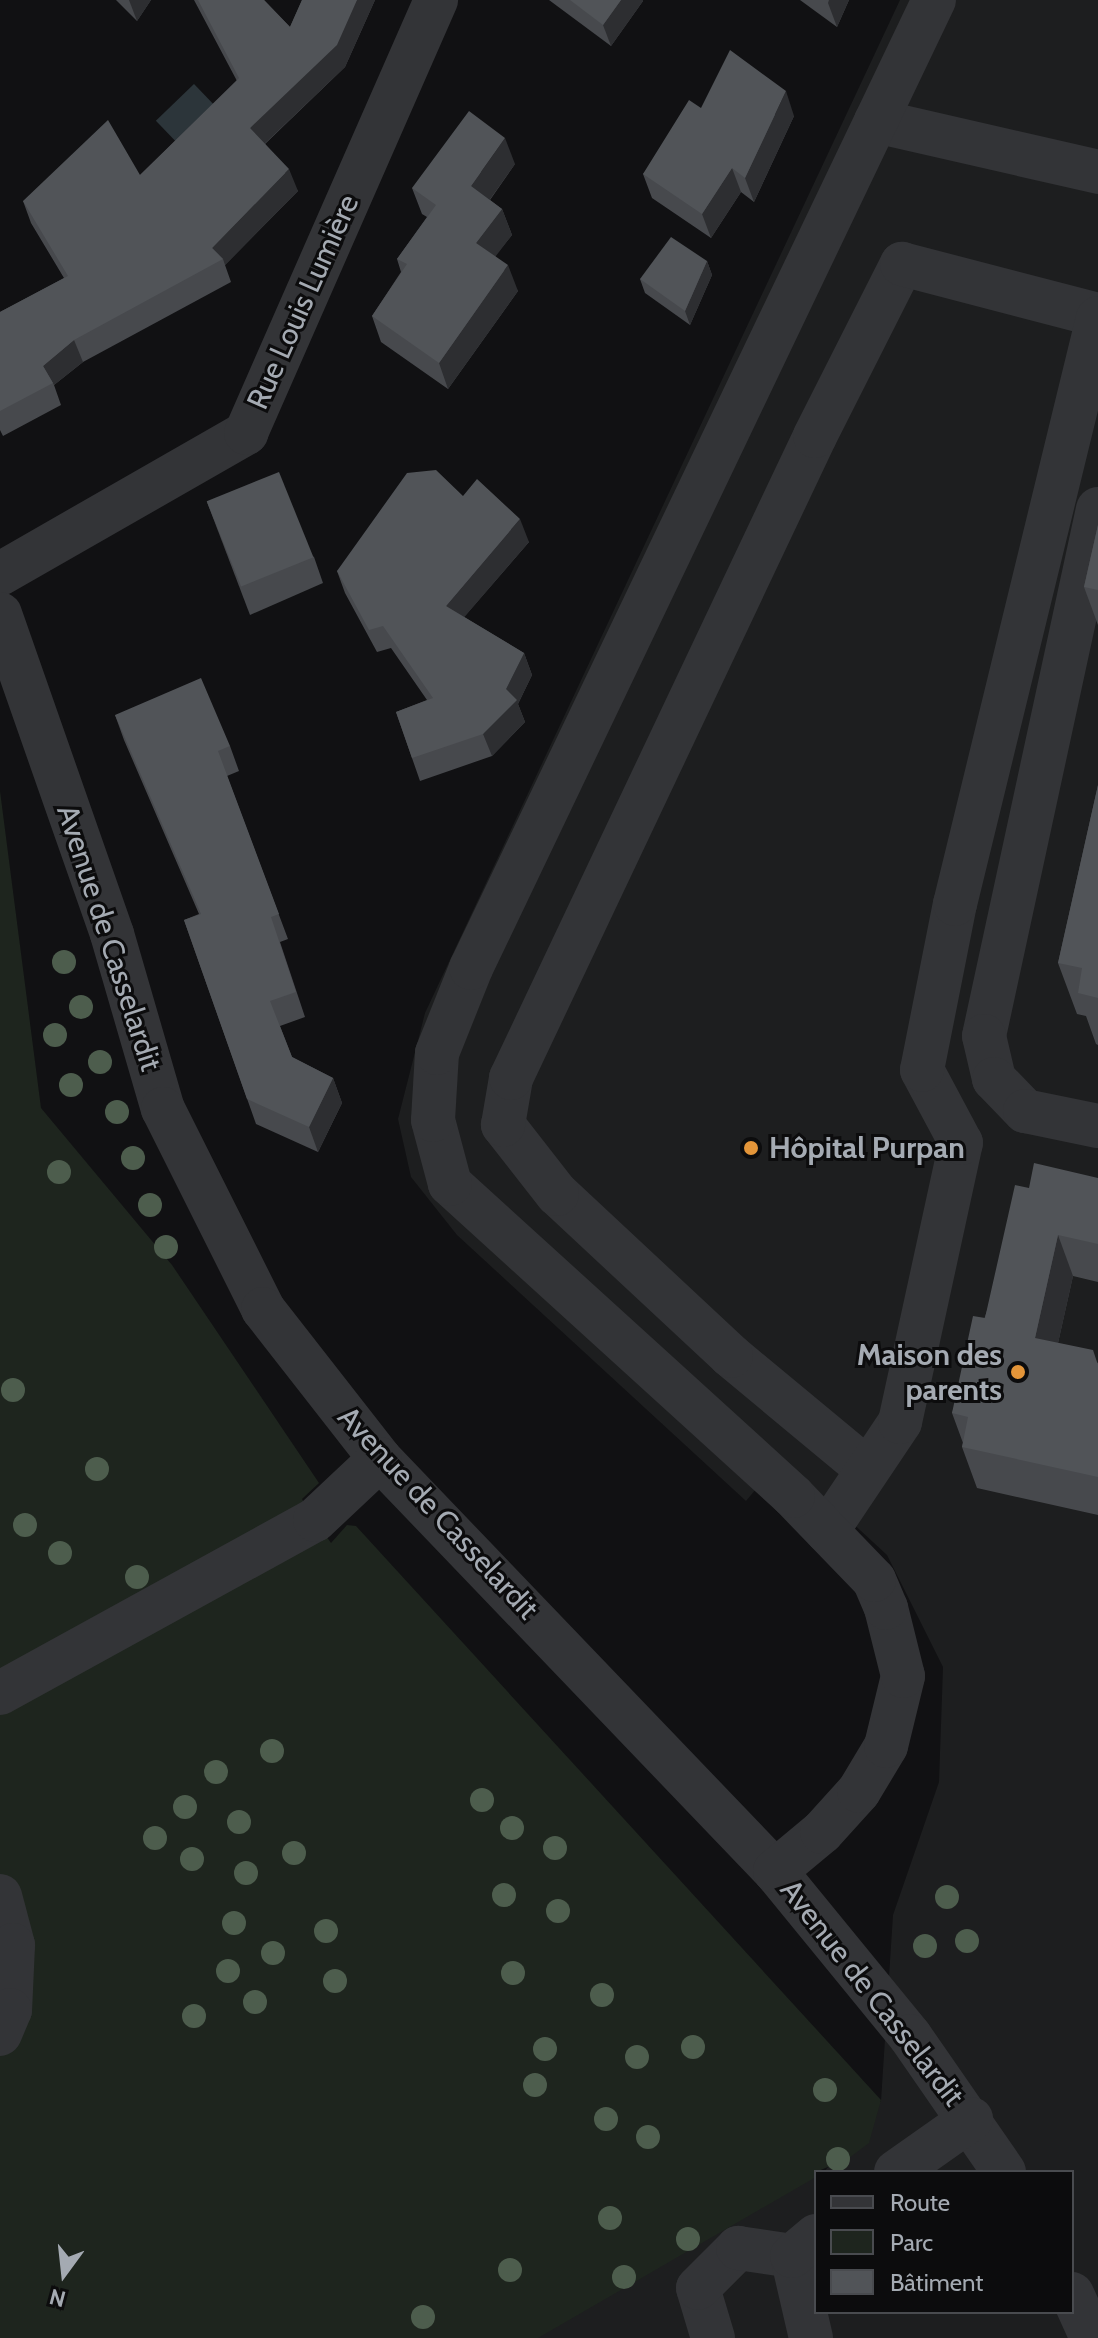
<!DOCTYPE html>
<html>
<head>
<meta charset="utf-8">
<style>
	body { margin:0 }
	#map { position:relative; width:1098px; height:2338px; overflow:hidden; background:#111113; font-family:Cabin,sans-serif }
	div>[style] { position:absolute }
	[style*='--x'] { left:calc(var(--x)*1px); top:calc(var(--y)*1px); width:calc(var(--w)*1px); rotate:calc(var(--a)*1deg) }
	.built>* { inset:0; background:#1d1e1f }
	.green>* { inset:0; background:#1e251e }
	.water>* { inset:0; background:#2c353a; transform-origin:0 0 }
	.minor>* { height:44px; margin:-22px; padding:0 22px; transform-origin:22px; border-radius:22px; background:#333437 }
	.trees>* { width:24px; height:24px; margin:-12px; border-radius:50%; background:#4d5d4d }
	.wall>* { inset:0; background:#47494d }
	.shaded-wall>* { inset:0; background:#2d2e31 }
	.building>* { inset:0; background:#515458; transform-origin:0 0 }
	.dots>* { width:22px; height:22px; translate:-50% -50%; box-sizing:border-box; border:4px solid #0c0c0d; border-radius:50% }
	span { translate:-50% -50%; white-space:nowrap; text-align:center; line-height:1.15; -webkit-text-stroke:6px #0c0c0d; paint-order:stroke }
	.street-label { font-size:30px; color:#a4aab2 }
	.poi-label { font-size:30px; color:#a4aab2; font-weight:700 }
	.left { translate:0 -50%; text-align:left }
	.right { translate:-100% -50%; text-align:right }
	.legend { position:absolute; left:814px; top:2170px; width:260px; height:144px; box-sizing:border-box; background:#0c0c0d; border:2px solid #494b4f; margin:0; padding:10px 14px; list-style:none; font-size:24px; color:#a4aab2 }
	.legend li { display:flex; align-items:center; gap:16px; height:40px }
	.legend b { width:40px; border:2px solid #494b4f }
	.north { position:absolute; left:24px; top:2234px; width:80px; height:80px; -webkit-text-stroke:6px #0c0c0d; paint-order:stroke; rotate:195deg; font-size:22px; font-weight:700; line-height:32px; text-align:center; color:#a4aab2 }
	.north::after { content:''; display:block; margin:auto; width:28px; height:36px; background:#a4aab2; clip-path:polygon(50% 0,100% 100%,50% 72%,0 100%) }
</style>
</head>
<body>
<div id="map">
	<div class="built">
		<i style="clip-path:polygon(900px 0,1098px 0,1098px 2338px,527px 2338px,816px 2176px,816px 2312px,1072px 2312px,1072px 2172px,824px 2172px,881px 2101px,893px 1915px,939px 1782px,943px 1667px,887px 1555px,782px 1458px,746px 1501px,457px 1235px,411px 1177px,398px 1119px,425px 1013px)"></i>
	</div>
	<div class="green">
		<i style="clip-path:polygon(0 791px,41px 1108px,172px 1265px,319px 1483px,302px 1499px,315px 1520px,331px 1543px,347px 1525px,356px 1526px,881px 2100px,869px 2143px,849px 2158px,816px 2172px,816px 2177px,538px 2338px,0 2338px)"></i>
	</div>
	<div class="water">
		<i style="left:194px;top:84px;width:36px;height:53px;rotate:46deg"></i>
	</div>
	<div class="minor">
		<i style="--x:876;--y:121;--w:228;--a:12.9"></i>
		<i style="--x:1098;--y:509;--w:539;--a:102.21"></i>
		<i style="--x:984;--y:1036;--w:44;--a:76.9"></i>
		<i style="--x:994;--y:1079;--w:45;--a:45.9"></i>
		<i style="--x:1025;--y:1111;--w:75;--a:11.6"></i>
		<i style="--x:0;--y:574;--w:284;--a:-29.8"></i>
		<i style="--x:246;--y:433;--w:473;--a:-66.3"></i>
		<i style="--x:0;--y:614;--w:339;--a:70.7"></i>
		<i style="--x:112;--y:934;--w:182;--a:73.8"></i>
		<i style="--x:163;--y:1109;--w:224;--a:63.4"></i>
		<i style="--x:263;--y:1309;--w:190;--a:52"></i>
		<i style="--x:380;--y:1459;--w:571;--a:46.21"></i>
		<i style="--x:775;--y:1871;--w:213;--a:50.7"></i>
		<i style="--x:910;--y:2036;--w:165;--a:55.3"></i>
		<i style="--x:867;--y:1469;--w:177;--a:-140.3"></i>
		<i style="--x:731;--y:1356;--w:238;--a:-137"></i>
		<i style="--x:557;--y:1194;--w:88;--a:-128"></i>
		<i style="--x:503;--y:1125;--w:48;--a:-80.3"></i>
		<i style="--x:511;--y:1078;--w:710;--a:-64.66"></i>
		<i style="--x:815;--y:436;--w:193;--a:-63.2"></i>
		<i style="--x:902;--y:264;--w:203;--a:14.6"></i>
		<i style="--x:827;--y:1531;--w:131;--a:-56.2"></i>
		<i style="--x:900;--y:1422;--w:286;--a:-77.7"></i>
		<i style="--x:961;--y:1143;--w:83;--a:-118.1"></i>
		<i style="--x:922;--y:1070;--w:169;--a:-78.8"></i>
		<i style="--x:955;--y:904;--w:603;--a:-76.29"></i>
		<i style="--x:0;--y:1693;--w:359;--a:-28.8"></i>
		<i style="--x:315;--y:1520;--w:89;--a:-43.2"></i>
		<i style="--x:775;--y:1871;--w:61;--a:-39.7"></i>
		<i style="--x:822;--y:1832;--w:55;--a:-47.9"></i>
		<i style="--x:859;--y:1791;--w:52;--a:-59"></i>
		<i style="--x:886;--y:1746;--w:72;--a:-76.3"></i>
		<i style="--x:903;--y:1676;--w:70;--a:-104"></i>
		<i style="--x:886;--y:1608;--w:30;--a:-113"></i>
		<i style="--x:874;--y:1580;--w:117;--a:-134"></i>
		<i style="--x:793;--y:1496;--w:464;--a:-137.7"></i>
		<i style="--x:450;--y:1184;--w:66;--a:-104.9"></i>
		<i style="--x:433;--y:1120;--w:67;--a:-86.6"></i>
		<i style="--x:437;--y:1053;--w:92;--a:-68.2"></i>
		<i style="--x:471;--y:968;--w:1073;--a:-64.44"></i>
		<i style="--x:0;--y:1896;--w:51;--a:75.1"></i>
		<i style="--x:13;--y:1945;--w:65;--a:92.6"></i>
		<i style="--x:10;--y:2010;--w:26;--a:113"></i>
		<i style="--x:896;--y:2172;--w:92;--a:-35.2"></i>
		<i style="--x:1072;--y:2294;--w:48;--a:65.6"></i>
		<i style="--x:713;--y:2338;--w:52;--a:-106.7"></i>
		<i style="--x:698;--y:2288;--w:57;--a:-45"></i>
		<i style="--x:738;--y:2248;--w:55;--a:8.4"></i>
		<i style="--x:811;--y:2338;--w:84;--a:-103"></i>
		<i style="--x:792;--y:2256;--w:31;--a:-40"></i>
	</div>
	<div class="trees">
		<i style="left:64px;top:962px"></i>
		<i style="left:81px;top:1007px"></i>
		<i style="left:55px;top:1035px"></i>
		<i style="left:100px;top:1062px"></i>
		<i style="left:71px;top:1085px"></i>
		<i style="left:117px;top:1112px"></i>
		<i style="left:133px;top:1158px"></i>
		<i style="left:59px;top:1172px"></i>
		<i style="left:150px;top:1205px"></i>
		<i style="left:166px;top:1247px"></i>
		<i style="left:13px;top:1390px"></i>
		<i style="left:97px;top:1469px"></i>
		<i style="left:25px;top:1525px"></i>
		<i style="left:60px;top:1553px"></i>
		<i style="left:137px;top:1577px"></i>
		<i style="left:272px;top:1751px"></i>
		<i style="left:216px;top:1772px"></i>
		<i style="left:482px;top:1800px"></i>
		<i style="left:185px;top:1807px"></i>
		<i style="left:239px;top:1822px"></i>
		<i style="left:512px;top:1828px"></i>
		<i style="left:155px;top:1838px"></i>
		<i style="left:555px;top:1848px"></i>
		<i style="left:294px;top:1853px"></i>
		<i style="left:192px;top:1859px"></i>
		<i style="left:246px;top:1873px"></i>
		<i style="left:504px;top:1895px"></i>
		<i style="left:947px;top:1897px"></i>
		<i style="left:558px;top:1911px"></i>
		<i style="left:234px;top:1923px"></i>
		<i style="left:326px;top:1931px"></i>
		<i style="left:967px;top:1941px"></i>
		<i style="left:925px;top:1946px"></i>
		<i style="left:273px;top:1953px"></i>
		<i style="left:228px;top:1971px"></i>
		<i style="left:513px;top:1973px"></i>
		<i style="left:335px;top:1981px"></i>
		<i style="left:602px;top:1995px"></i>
		<i style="left:255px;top:2002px"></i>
		<i style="left:194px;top:2016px"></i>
		<i style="left:693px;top:2047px"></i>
		<i style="left:545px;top:2049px"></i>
		<i style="left:637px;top:2057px"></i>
		<i style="left:535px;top:2085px"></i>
		<i style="left:825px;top:2090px"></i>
		<i style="left:606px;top:2119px"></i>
		<i style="left:648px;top:2137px"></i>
		<i style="left:838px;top:2159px"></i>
		<i style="left:610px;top:2218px"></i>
		<i style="left:688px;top:2239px"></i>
		<i style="left:510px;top:2270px"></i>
		<i style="left:624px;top:2277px"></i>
		<i style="left:423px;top:2317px"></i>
	</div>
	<div class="wall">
		<i style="clip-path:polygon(116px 0,151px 0,137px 21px)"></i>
		<i style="clip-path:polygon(194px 0,264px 0,290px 27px,302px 0,375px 0,345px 67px,265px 144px,298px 191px,225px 265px,231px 282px,83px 362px,54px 385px,61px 405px,3px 436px,0 430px,0 312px,64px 278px,31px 223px,23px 201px,140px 175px,237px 81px)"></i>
		<i style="clip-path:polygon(549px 0,643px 0,643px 1px,611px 46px)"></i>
		<i style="clip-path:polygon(800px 0,849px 0,837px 27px)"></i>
		<i style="clip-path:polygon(701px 108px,794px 116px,754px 202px,741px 192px,711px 238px,652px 198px,643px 174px)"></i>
		<i style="clip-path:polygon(515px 164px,490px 200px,502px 209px,512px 235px,495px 256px,518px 291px,448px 389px,381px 342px,372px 316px,401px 272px,397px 259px,427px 217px,422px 214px,412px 188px)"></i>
		<i style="clip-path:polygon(707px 261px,712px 275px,690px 325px,645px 293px,640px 279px)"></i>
		<i style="clip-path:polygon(463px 496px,529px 542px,464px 617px,524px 653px,532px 675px,518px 704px,525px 722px,492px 756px,420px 781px,396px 712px,427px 700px,391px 648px,377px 652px,345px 593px,337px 571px)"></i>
		<i style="clip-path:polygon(207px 502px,314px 557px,323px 583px,250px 615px)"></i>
		<i style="clip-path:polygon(1098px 525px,1098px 625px,1084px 587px)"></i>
		<i style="clip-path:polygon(115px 715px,230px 746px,239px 771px,227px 776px,288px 939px,280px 942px,305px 1017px,280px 1026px,292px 1057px,333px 1078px,342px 1103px,318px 1152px,256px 1124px,184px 920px,199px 914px,124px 740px)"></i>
		<i style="clip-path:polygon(1098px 785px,1098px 1045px,1096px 1044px,1086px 1016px,1077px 1014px,1058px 963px)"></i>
		<i style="clip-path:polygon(1098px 1178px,1098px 1282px,1073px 1276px,1058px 1343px,1098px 1363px,1098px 1515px,977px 1488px,962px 1447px,963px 1443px,952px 1413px,1029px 1188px)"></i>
	</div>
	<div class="shaded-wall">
		<i style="clip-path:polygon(129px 0,151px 0,137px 21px)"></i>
		<i style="clip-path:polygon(357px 0,375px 0,345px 67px,258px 150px,250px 128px)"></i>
		<i style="clip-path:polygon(621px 0,643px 0,643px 1px,611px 46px,603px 25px)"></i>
		<i style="clip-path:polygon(829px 0,849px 0,837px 27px,828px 3px)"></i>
		<i style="clip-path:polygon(786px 91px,794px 116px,754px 202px,745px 178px)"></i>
		<i style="clip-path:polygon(505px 138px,515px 164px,481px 212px,471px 186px)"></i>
		<i style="clip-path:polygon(732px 168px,741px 192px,711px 238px,702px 214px)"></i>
		<i style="clip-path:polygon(289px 169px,298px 191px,225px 265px,223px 259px,212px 248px)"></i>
		<i style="clip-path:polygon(502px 209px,512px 235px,486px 269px,476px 243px)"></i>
		<i style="clip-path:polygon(707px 261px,712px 275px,690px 325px,685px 311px)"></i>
		<i style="clip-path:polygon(508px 265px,518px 291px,448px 389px,439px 363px)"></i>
		<i style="clip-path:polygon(74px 340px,83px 362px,54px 385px,43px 366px)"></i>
		<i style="clip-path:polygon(520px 519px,529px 542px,454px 629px,446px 606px)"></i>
		<i style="clip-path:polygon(524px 653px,532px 675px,518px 704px,525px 722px,492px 756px,483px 734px)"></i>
		<i style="clip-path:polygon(333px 1078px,342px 1103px,318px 1152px,309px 1127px)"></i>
		<i style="clip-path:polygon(1058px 1235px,1073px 1276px,1050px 1379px,1035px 1338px)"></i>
	</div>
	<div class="building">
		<i style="clip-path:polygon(198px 0,264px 0,290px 27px,302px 0,357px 0,337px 45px,250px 128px,289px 169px,212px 248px,223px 259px,74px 340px,43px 366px,53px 383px,0 411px,0 312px,68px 276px,23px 201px,108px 120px,140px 175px,239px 78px)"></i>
		<i style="clip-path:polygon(570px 0,621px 0,603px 25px)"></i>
		<i style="clip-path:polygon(730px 50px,786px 91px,745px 178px,732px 168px,702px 214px,643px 174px,689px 100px,701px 108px)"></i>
		<i style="clip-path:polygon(469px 111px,505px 138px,471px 186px,502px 209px,476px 243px,508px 265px,439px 363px,372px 316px,407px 264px,397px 259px,436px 205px,412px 188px)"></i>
		<i style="clip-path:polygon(671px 237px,707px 261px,685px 311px,640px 279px)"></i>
		<i style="clip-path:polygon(436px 470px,463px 496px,477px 479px,520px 519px,446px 606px,524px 653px,506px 689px,517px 700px,483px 734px,412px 758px,396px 712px,433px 698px,383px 626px,369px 630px,337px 571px,407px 473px)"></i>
		<i style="left:279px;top:472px;width:92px;height:78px;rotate:68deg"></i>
		<i style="clip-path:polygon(1098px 525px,1098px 590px,1084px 587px)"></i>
		<i style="clip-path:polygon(201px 678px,230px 746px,218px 751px,279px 914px,271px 917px,296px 992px,270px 1001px,292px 1057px,333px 1078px,309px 1127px,247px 1099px,184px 920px,201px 914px,115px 715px)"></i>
		<i style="clip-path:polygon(1098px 785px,1098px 998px,1078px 993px,1082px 968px,1058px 963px)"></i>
		<i style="clip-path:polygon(1034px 1163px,1098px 1178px,1098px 1244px,1058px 1235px,1035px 1338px,1093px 1350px,1098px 1365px,1098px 1477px,962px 1447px,968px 1417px,952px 1413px,973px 1316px,985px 1318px,1015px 1185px,1029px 1188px)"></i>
	</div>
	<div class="dots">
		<i style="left:751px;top:1148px;background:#e39539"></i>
		<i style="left:1018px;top:1372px;background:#e39539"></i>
	</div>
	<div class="street-label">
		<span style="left:303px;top:302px;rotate:-66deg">Rue Louis Lumière</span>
		<span style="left:109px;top:938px;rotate:72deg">Avenue de Casselardit</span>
		<span style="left:438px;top:1513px;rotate:47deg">Avenue de Casselardit</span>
		<span style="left:872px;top:1993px;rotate:52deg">Avenue de Casselardit</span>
	</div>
	<div class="poi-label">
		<span class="left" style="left:769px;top:1148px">Hôpital Purpan</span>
		<span class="right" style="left:1002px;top:1372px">Maison des<br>parents</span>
	</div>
	<ul class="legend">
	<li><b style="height:10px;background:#333437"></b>Route</li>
	<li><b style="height:22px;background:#1e251e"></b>Parc</li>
	<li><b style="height:22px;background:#515458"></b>Bâtiment</li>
	</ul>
	<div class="north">N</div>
</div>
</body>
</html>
